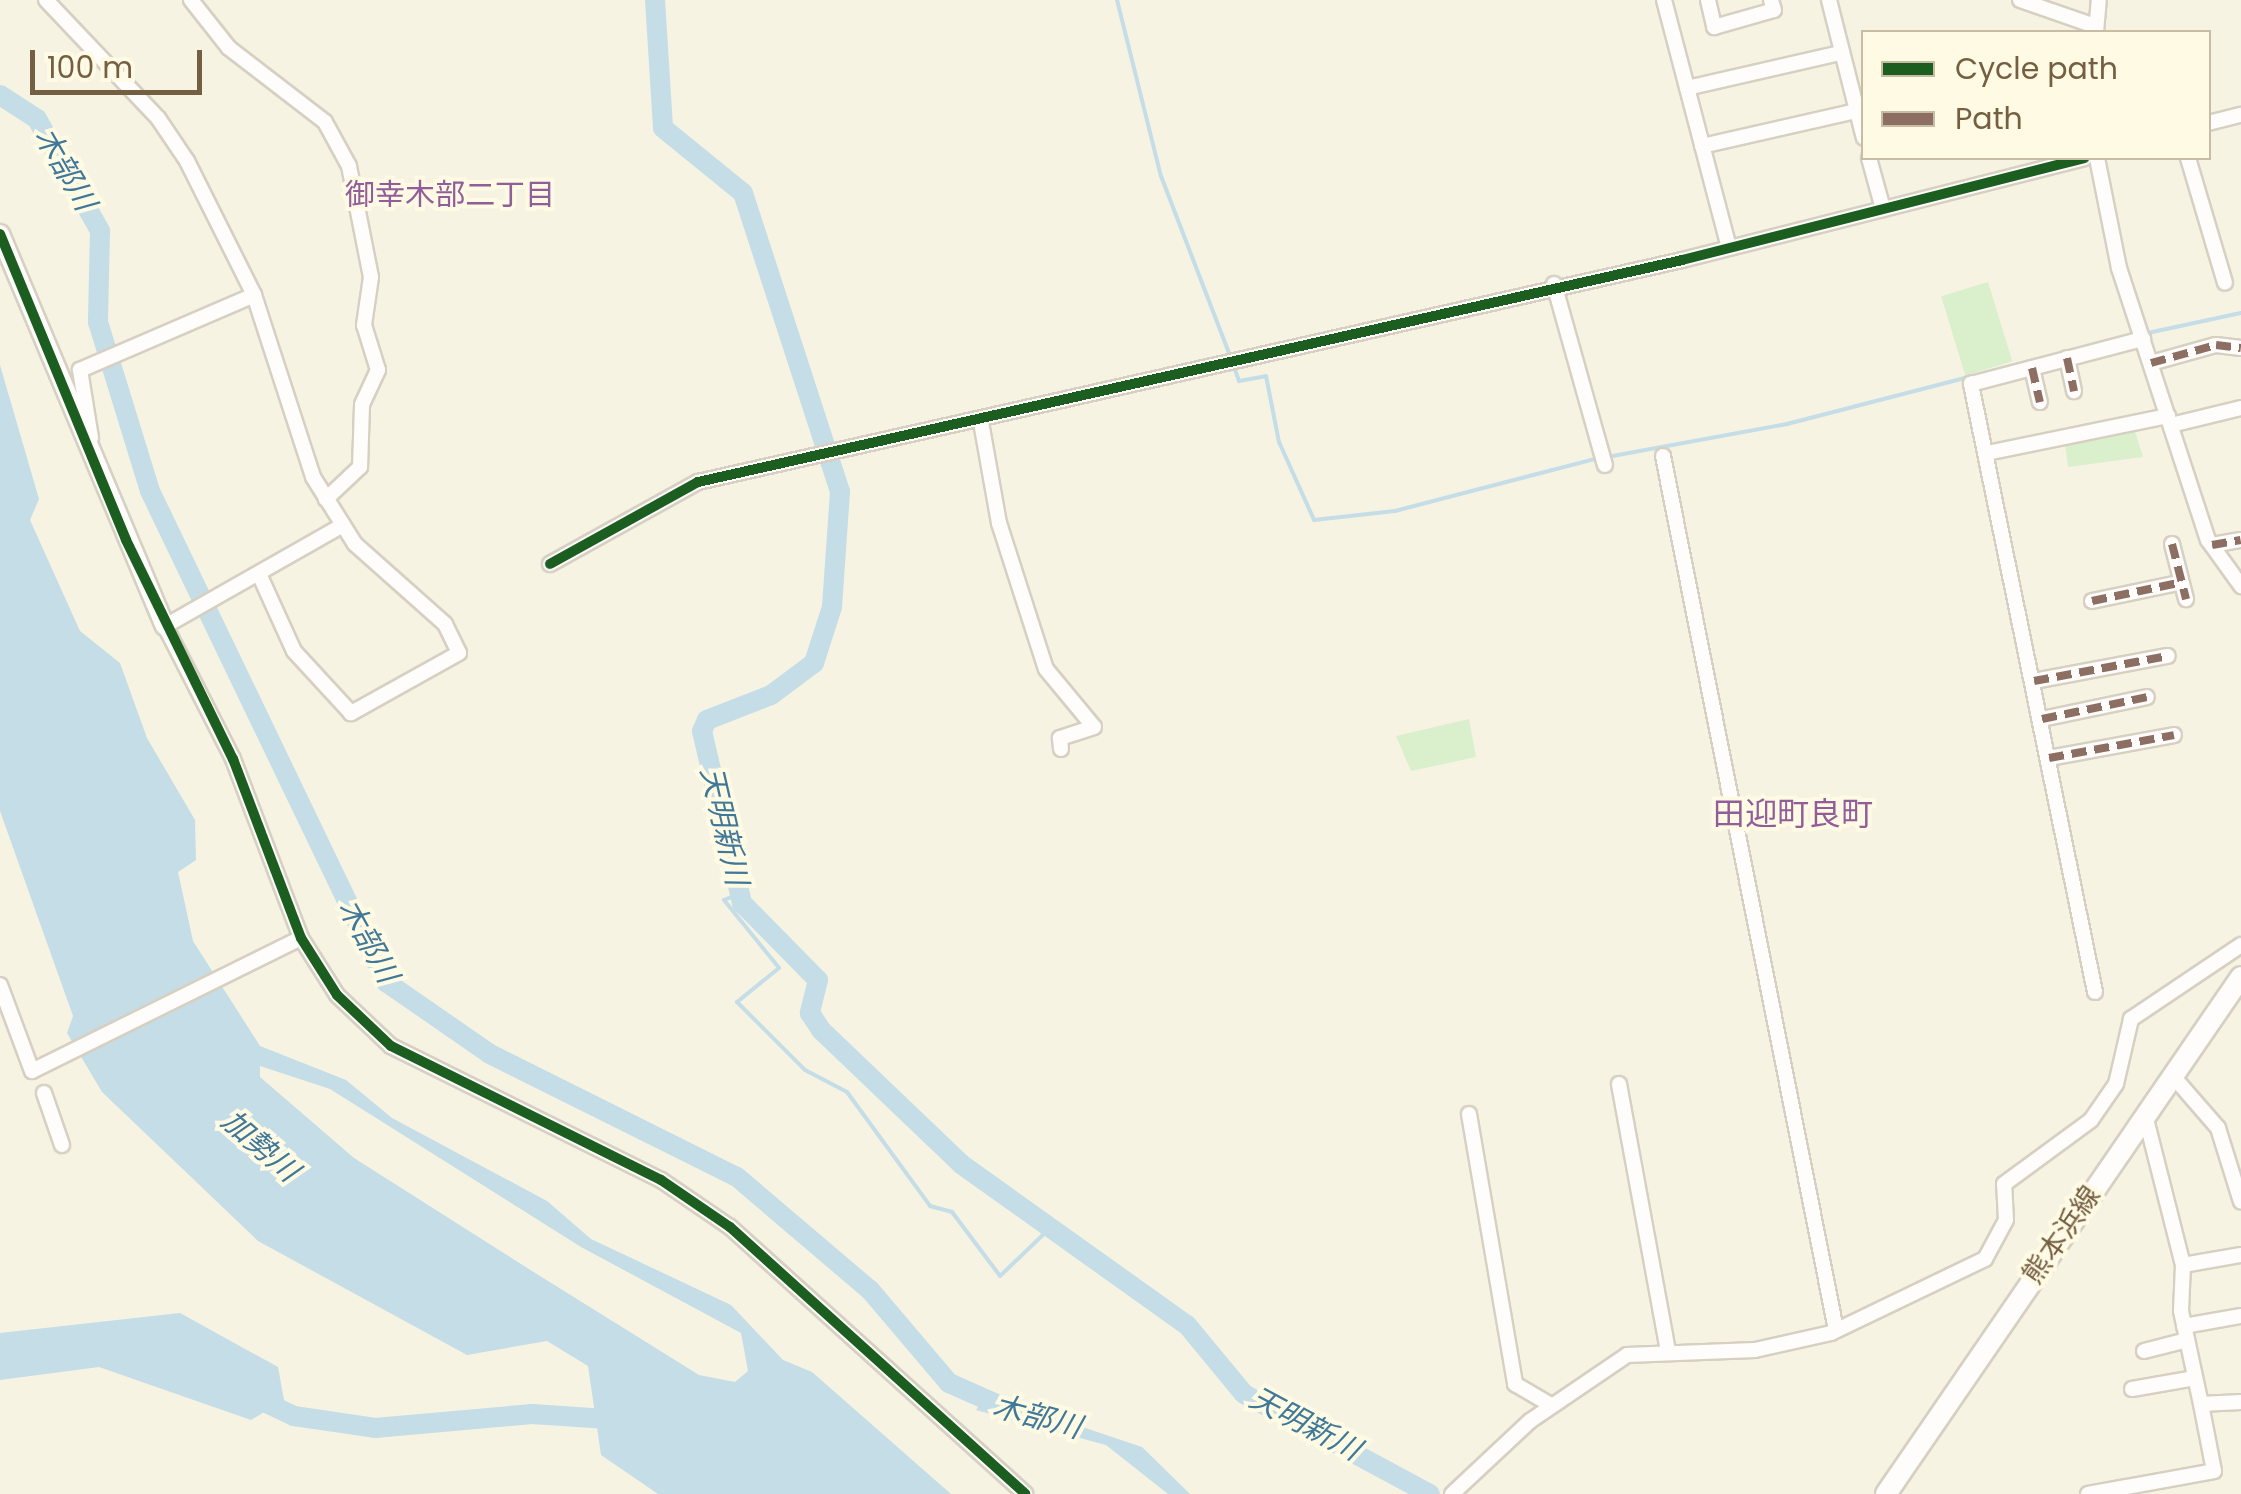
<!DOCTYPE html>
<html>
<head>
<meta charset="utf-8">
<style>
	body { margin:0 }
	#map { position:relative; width:2241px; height:1494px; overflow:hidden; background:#f6f3e3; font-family:Poppins,"Noto Sans JP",sans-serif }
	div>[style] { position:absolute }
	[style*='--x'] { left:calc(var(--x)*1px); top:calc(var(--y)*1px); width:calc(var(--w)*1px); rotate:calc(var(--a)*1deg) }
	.green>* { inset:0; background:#daefcc; transform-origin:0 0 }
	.water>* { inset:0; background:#c4dde7 }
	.stream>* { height:4px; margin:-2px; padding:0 2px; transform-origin:2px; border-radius:2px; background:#c4dde7 }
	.river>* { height:20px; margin:-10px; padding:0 10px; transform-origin:10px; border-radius:10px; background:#c4dde7 }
	.roads { filter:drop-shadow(2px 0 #d7d0c2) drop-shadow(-2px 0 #d7d0c2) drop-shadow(0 2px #d7d0c2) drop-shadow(0 -2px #d7d0c2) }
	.minor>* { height:14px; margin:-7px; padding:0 7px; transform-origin:7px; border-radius:7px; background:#fefdfb }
	.tertiary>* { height:18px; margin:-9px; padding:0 9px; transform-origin:9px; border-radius:9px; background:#fefdfb }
	.secondary>* { height:20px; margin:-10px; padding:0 10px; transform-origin:10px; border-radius:10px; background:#fefdfb }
	.quiet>* { height:8px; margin-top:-4px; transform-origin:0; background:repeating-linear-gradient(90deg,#8d6e63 0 15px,transparent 0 23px) }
	.cycleway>* { height:10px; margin:-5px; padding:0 5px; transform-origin:5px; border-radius:5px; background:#1b5e20 }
	span { translate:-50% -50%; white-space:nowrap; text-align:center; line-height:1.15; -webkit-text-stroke:8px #fffae4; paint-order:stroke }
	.street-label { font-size:28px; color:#755f43 }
	.water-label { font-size:30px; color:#407899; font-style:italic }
	.neighbourhood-label { font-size:30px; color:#925e99 }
	.quarter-label { font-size:32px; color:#925e99 }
	.legend { position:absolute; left:1861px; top:30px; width:350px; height:130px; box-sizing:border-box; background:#fffae4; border:2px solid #c8bca4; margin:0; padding:12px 18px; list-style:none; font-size:30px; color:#755f43 }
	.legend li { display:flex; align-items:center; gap:20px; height:50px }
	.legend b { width:50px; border:2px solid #c8bca4 }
	.scale { position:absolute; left:30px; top:50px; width:172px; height:45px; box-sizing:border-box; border:5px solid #755f43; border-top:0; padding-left:12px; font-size:30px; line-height:35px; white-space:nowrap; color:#755f43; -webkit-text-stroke:8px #fffae4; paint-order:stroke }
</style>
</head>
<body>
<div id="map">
	<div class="green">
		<i style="left:1988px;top:282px;width:83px;height:49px;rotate:73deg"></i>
		<i style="clip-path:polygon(2134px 428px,2143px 457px,2068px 467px,2065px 443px)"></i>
		<i style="clip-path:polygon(1469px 719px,1476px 757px,1411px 771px,1396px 736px)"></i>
	</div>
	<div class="water">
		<i style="clip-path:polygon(evenodd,0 365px,39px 499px,30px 520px,80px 631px,120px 663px,147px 738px,195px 820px,196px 860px,178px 872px,193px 941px,260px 1046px,346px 1080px,392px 1118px,547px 1201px,591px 1239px,731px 1305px,783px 1360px,812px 1372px,951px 1494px,658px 1494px,601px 1455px,588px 1366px,547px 1341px,467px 1355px,258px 1241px,102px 1092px,67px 1033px,73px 1016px,0 811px,0 365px,260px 1066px,330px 1089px,581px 1247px,741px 1333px,748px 1371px,735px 1382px,699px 1375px,532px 1271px,354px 1158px,260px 1077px,260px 1066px)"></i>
		<i style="clip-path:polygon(180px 1313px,278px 1367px,284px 1400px,251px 1420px,99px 1367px,0 1380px,0 1333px)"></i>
		<i style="clip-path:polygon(987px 1395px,1142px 1447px,1190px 1494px,1168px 1494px,1106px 1445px,976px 1410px)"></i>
	</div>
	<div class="stream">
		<i style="--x:1117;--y:0;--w:181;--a:76"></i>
		<i style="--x:1161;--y:176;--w:195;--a:69"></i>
		<i style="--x:2143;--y:334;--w:100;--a:-12.1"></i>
		<i style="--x:1234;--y:367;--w:15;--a:70"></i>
		<i style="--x:1239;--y:381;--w:27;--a:-10"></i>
		<i style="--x:1266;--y:376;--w:67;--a:78.9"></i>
		<i style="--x:1279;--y:442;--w:85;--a:65.8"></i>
		<i style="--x:1314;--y:520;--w:81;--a:-6.3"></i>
		<i style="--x:1395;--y:511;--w:210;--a:-14.6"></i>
		<i style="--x:1607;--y:457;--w:183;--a:-10.4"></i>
		<i style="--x:1787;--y:424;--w:308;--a:-14.5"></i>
		<i style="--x:742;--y:893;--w:19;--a:159"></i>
		<i style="--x:724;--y:900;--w:87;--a:51"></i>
		<i style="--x:779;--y:968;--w:54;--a:141"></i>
		<i style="--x:737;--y:1002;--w:96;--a:45"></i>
		<i style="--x:805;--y:1070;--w:47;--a:27.6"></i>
		<i style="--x:847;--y:1092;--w:141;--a:53.9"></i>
		<i style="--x:930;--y:1206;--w:23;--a:15"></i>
		<i style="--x:952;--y:1212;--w:80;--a:53.1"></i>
		<i style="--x:1000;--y:1276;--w:65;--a:-43.8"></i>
	</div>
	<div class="river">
		<i style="--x:655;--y:0;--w:128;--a:86.4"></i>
		<i style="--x:663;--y:128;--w:103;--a:39.1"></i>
		<i style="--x:743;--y:193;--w:314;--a:72"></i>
		<i style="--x:840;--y:492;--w:115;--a:94"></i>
		<i style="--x:832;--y:607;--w:59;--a:107.8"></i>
		<i style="--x:814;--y:663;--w:54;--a:143.3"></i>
		<i style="--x:771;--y:695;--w:69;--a:158.7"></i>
		<i style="--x:707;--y:720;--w:12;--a:114"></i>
		<i style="--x:702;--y:731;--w:177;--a:76.9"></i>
		<i style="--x:742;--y:903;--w:108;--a:45.4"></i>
		<i style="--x:818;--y:980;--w:34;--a:104"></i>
		<i style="--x:810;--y:1013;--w:20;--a:57"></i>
		<i style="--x:821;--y:1030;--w:194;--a:43.7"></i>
		<i style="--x:961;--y:1164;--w:277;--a:35.5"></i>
		<i style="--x:1187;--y:1325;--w:89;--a:50.4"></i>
		<i style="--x:1244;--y:1394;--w:211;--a:28.3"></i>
		<i style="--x:0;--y:95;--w:44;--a:33"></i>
		<i style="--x:37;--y:119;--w:129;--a:60.6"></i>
		<i style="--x:100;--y:231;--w:91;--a:91.3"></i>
		<i style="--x:98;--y:322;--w:177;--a:72.9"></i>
		<i style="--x:150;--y:491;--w:545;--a:64.33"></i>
		<i style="--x:386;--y:982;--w:126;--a:34.7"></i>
		<i style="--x:490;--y:1054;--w:276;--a:26.5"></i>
		<i style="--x:737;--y:1177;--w:175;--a:40.4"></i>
		<i style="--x:870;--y:1290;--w:122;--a:49.7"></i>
		<i style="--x:949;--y:1383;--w:64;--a:23.8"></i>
		<i style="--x:249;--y:1395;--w:50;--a:25"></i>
		<i style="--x:294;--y:1416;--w:82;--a:8.4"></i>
		<i style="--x:375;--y:1428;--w:158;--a:-5.1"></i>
		<i style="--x:532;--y:1414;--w:91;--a:3.8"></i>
	</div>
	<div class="roads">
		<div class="minor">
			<i style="--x:46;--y:0;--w:163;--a:46.5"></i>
			<i style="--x:158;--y:118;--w:52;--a:56"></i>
			<i style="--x:187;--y:161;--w:150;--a:63.4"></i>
			<i style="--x:254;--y:295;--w:191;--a:72"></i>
			<i style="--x:313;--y:477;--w:79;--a:57.9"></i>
			<i style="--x:355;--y:544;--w:120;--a:41.6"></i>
			<i style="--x:445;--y:624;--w:32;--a:64"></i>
			<i style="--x:459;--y:653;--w:124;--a:150.9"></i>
			<i style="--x:351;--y:713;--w:84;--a:-132.6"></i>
			<i style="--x:294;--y:651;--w:82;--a:-114.4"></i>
			<i style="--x:191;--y:0;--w:61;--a:51.6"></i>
			<i style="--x:229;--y:48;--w:121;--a:37.6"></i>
			<i style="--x:325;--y:122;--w:50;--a:61.4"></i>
			<i style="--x:349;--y:166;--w:113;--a:78.8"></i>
			<i style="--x:371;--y:277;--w:49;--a:98.3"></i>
			<i style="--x:364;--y:325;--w:47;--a:72.7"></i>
			<i style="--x:378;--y:370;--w:38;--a:115"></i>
			<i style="--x:362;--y:405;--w:62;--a:91.8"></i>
			<i style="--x:360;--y:467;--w:47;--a:136.7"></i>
			<i style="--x:1664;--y:0;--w:256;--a:75.3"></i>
			<i style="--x:1708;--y:0;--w:28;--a:77"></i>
			<i style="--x:1714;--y:27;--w:62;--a:-15.8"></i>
			<i style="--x:1774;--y:10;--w:10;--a:-107"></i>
			<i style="--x:1829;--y:0;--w:142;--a:75.8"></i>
			<i style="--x:2020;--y:0;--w:79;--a:19.1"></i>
			<i style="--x:2096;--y:32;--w:32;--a:-85"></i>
			<i style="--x:1687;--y:88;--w:157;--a:-12.9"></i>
			<i style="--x:2208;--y:123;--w:34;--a:-14"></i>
			<i style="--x:1702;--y:146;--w:158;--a:-12.8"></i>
			<i style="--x:1869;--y:158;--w:53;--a:74.6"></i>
			<i style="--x:2097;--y:158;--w:112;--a:78.7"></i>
			<i style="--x:2119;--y:268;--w:286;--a:71.9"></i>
			<i style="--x:2208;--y:540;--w:57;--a:54.3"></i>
			<i style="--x:2188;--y:158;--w:130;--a:73.5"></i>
			<i style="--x:1554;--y:284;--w:188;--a:74.3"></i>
			<i style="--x:2067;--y:358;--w:34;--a:78"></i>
			<i style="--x:2151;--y:363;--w:67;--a:-15.5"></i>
			<i style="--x:2216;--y:345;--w:25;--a:7"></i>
			<i style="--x:2032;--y:368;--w:35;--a:77"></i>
			<i style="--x:981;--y:422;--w:103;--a:79.9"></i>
			<i style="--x:999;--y:523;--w:153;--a:72.2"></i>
			<i style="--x:1046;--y:669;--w:75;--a:50.4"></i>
			<i style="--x:1094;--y:727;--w:36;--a:162"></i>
			<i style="--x:1060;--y:738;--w:11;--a:85"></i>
			<i style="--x:2171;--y:425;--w:72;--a:-13.7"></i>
			<i style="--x:91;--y:438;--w:69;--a:-99.2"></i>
			<i style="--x:80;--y:370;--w:189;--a:-23.3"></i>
			<i style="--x:1987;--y:453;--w:185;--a:-11.6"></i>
			<i style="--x:1663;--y:456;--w:891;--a:78.8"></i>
			<i style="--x:343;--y:525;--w:205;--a:150.4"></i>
			<i style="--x:165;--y:626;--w:149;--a:62.9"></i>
			<i style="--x:233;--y:759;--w:191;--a:69.2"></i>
			<i style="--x:301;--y:938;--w:67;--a:57.7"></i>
			<i style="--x:337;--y:995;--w:74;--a:43.4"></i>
			<i style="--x:391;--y:1046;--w:301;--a:26.4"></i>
			<i style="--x:661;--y:1180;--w:83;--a:34.3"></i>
			<i style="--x:730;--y:1227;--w:398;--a:42.1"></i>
			<i style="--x:2172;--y:544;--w:57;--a:75.7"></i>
			<i style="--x:2212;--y:545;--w:29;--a:-10"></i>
			<i style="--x:550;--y:564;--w:169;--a:-29"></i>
			<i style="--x:698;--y:482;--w:1009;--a:-12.71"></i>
			<i style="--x:1682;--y:260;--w:415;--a:-14.2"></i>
			<i style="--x:2092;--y:601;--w:88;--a:-11.8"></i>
			<i style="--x:2034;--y:681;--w:136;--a:-10.6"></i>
			<i style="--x:2042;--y:719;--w:107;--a:-11.8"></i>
			<i style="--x:2049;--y:758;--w:127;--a:-10.4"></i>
			<i style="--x:0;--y:985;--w:92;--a:69.6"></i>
			<i style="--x:32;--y:1071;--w:300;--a:-26.3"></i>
			<i style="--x:2095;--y:992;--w:621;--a:-101.53"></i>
			<i style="--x:1971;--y:384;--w:178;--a:-14.7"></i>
			<i style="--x:2172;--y:1075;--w:70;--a:49"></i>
			<i style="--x:2218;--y:1128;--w:77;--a:72.7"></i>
			<i style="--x:1619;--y:1084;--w:272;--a:79.6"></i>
			<i style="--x:44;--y:1093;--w:55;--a:70.9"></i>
			<i style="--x:1469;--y:1114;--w:274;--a:80.3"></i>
			<i style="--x:1515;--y:1384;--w:42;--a:30.3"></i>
			<i style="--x:2145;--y:1115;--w:155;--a:75.8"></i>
			<i style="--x:2183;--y:1265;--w:46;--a:92.5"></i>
			<i style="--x:2181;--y:1311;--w:95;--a:77.9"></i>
			<i style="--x:2201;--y:1404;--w:40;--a:-2.9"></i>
			<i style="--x:2183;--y:1265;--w:59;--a:-9.8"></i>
			<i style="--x:2184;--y:1326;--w:58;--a:-10"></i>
			<i style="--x:2144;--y:1351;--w:44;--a:-14.3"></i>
			<i style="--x:2132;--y:1389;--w:64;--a:-9.9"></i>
			<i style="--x:1452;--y:1494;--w:107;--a:-43.1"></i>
			<i style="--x:1530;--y:1421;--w:117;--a:-34.2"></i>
			<i style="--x:1627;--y:1355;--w:128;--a:-2.2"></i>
			<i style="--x:1755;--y:1350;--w:78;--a:-12.6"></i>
			<i style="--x:1831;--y:1333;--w:171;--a:-25.7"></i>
			<i style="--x:1985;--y:1259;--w:44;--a:-61.7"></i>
			<i style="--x:2006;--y:1220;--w:36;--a:-93"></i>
			<i style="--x:2004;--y:1184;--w:108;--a:-36.3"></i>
			<i style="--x:2091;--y:1120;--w:44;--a:-55.2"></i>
			<i style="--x:2116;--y:1084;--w:67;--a:-77"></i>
			<i style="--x:2131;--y:1019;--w:133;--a:-33.9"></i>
			<i style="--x:2088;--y:1494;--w:128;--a:-10.3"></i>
			<i style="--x:2214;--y:1471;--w:68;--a:-101"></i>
		</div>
		<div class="tertiary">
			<i style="--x:0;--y:234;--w:425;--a:67.2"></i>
		</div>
		<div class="secondary">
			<i style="--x:1886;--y:1494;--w:627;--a:-55.52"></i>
		</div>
	</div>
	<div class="quiet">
		<i style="--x:2067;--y:358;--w:34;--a:78"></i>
		<i style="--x:2151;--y:363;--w:67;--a:-15.5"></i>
		<i style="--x:2216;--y:345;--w:25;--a:7"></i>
		<i style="--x:2032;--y:368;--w:35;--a:77"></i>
		<i style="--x:2172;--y:544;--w:57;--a:75.7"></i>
		<i style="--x:2212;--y:545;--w:29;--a:-10"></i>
		<i style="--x:2092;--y:601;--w:88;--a:-11.8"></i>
		<i style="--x:2034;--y:681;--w:136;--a:-10.6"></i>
		<i style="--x:2042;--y:719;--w:107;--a:-11.8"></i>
		<i style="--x:2049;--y:758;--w:127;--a:-10.4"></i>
	</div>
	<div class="cycleway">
		<i style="--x:0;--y:234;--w:331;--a:67.6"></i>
		<i style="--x:126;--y:540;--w:244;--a:64"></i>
		<i style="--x:233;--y:759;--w:191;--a:69.2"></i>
		<i style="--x:301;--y:938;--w:67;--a:57.7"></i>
		<i style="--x:337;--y:995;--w:74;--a:43.4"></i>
		<i style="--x:391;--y:1046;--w:301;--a:26.4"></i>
		<i style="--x:661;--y:1180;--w:83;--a:34.3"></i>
		<i style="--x:730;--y:1227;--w:398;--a:42.1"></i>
		<i style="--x:550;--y:564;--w:169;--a:-29"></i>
		<i style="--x:698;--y:482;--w:1009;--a:-12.71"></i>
		<i style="--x:1682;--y:260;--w:415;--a:-14.2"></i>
	</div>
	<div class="street-label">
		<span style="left:2062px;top:1235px;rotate:-55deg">熊本浜線</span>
	</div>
	<div class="water-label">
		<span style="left:65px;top:169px;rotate:60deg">木部川</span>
		<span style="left:724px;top:826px;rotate:77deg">天明新川</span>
		<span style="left:368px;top:941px;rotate:61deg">木部川</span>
		<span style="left:260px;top:1146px;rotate:41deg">加勢川</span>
		<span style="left:1037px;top:1417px;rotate:15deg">木部川</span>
		<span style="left:1305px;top:1424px;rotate:28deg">天明新川</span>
	</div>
	<div class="neighbourhood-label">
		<span style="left:450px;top:195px">御幸木部二丁目</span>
	</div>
	<div class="quarter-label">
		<span style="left:1793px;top:814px">田迎町良町</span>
	</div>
	<ul class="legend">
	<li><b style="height:12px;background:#1b5e20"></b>Cycle path</li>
	<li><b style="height:12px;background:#8d6e63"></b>Path</li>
	</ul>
	<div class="scale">100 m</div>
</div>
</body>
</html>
